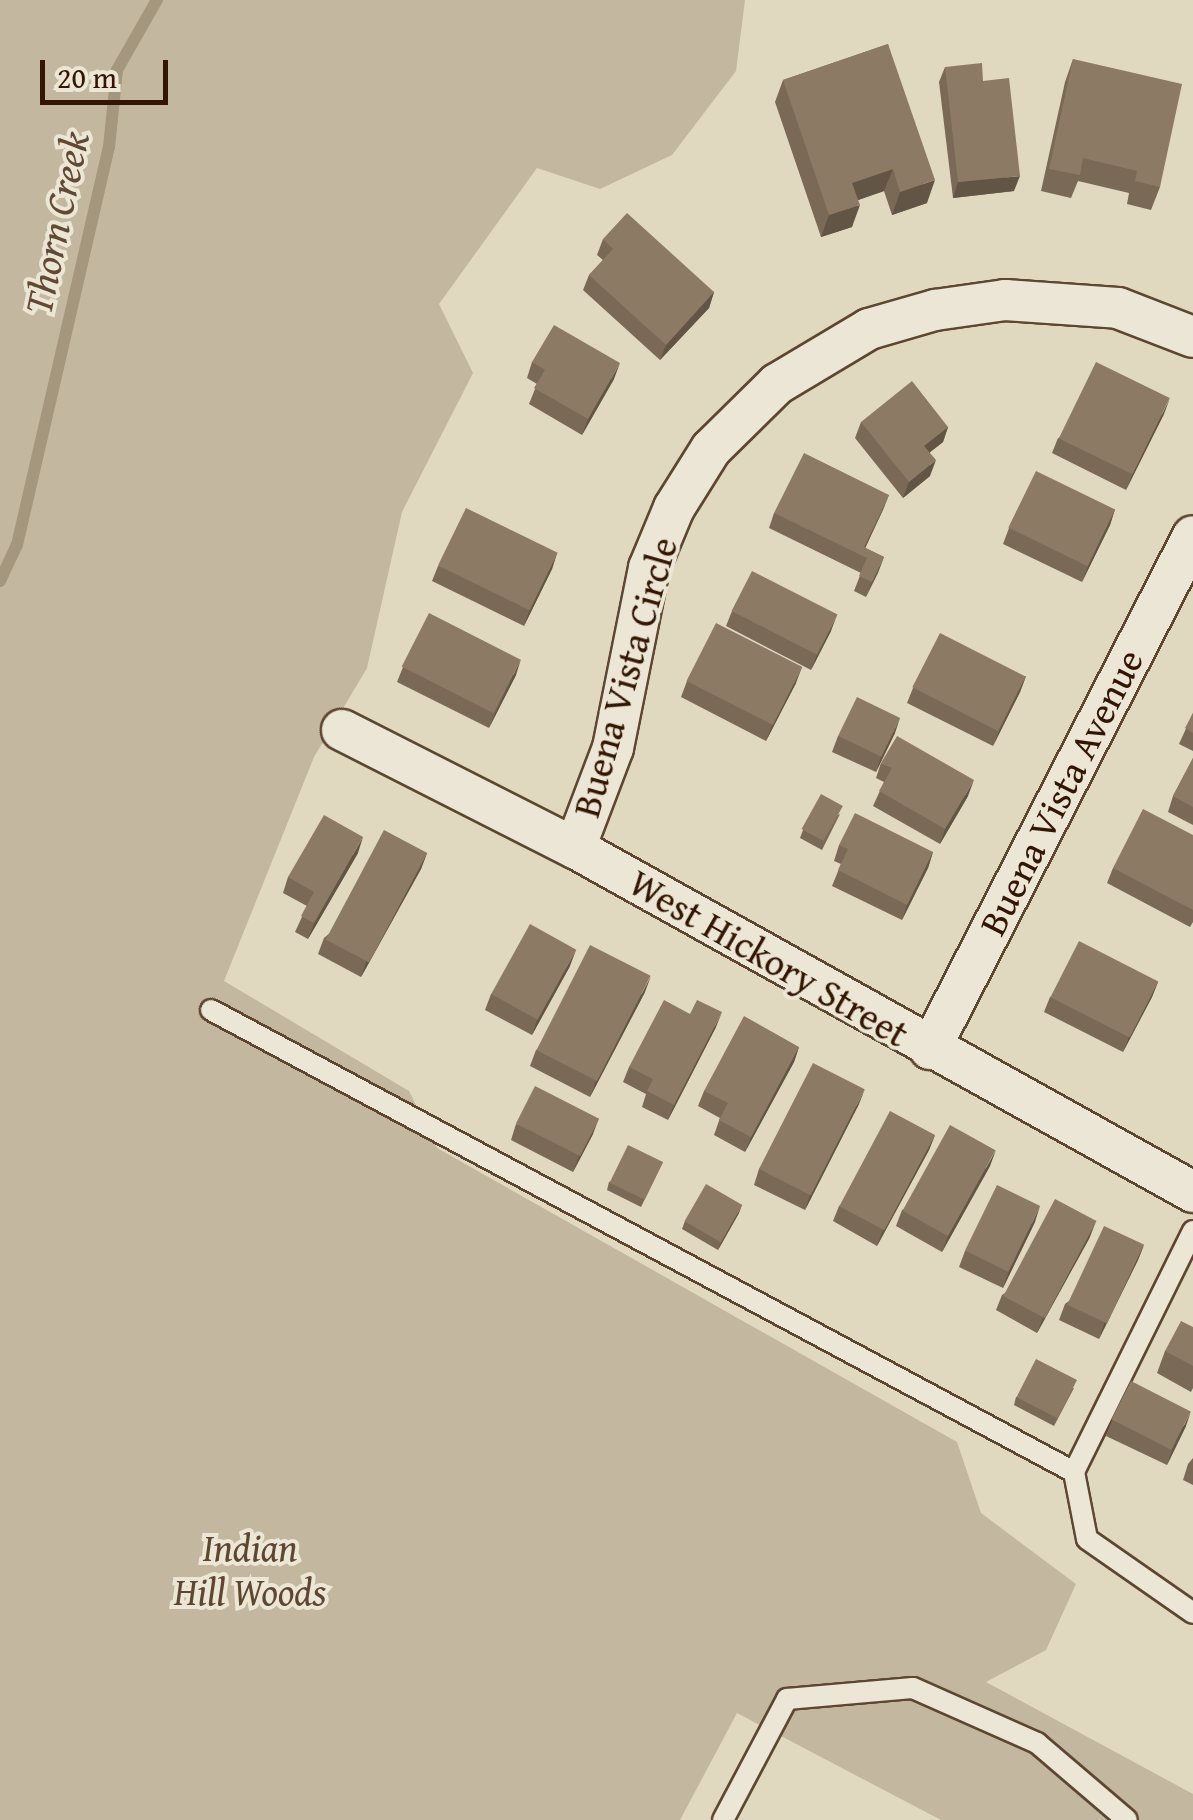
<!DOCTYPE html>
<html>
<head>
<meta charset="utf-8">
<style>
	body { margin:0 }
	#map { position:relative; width:1193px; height:1820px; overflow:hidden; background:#e0d8bf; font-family:"Gentium Book Plus",serif }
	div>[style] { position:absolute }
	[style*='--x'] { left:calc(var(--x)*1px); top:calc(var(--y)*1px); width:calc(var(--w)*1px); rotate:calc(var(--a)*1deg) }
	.green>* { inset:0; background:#c3b79f }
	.stream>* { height:12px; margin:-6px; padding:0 6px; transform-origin:6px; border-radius:6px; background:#a5967e }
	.roads { filter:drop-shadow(2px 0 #5e4630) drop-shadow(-2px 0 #5e4630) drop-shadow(0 2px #5e4630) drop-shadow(0 -2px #5e4630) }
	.lane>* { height:20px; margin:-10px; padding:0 10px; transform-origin:10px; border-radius:10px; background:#ebe6d5 }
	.street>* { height:40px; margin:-20px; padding:0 20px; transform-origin:20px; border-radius:20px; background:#ebe6d5 }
	.wall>* { inset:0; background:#796956 }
	.shaded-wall>* { inset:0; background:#635546 }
	.building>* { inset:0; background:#8d7a64; transform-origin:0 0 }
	span { translate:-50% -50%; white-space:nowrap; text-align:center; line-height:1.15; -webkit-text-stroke:8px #ebe6d5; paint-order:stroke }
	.street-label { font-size:38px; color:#331501 }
	.park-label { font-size:38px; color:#5e4630; font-style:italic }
	.water-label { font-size:40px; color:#614933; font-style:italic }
	.scale { position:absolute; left:40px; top:60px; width:128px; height:45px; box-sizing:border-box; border:5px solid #331501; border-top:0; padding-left:12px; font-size:30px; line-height:35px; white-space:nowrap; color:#331501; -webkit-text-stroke:8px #ebe6d5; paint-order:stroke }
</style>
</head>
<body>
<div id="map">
	<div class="green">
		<i style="clip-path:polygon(0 0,745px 0,736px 71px,672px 155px,600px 189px,537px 168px,439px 304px,473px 373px,402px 512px,367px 668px,314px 757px,224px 981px,409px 1091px,437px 1148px,957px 1442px,981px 1513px,1076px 1584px,1046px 1650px,986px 1682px,1193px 1794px,1193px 1820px,941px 1820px,737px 1713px,680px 1820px,0 1820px)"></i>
	</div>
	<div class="stream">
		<i style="--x:0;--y:581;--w:40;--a:-65"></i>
		<i style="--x:17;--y:545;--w:408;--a:-77"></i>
		<i style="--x:109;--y:147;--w:77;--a:-84.1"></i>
		<i style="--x:117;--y:70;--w:81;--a:-60.3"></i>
	</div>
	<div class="roads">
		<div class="lane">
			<i style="--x:211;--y:1010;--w:979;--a:28.16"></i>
			<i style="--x:1193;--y:1231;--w:269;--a:116.3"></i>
			<i style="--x:1074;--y:1472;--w:68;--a:79"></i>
			<i style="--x:1087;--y:1539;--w:129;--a:34.9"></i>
			<i style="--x:723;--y:1820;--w:137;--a:-62.1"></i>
			<i style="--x:787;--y:1699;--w:126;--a:-5"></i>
			<i style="--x:913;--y:1688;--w:136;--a:23.9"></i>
			<i style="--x:1037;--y:1743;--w:118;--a:40.5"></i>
		</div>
		<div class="street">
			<i style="--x:342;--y:730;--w:261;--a:26.9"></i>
			<i style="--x:575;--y:848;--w:707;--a:29.1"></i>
			<i style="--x:575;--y:848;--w:107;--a:-69.2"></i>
			<i style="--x:613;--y:748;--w:184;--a:-78.7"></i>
			<i style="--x:649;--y:568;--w:65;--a:-67.4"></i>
			<i style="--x:674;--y:508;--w:70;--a:-57.9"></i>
			<i style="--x:711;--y:449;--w:93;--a:-44.6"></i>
			<i style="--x:777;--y:384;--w:107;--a:-30.9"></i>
			<i style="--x:869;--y:329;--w:69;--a:-16.1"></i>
			<i style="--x:935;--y:310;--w:71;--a:-8.1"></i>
			<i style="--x:1005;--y:300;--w:113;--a:4"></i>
			<i style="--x:1118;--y:308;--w:80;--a:21.1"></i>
			<i style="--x:930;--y:1049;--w:576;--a:-62.86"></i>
		</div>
	</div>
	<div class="wall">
		<i style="clip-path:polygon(888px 44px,927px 203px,892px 215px,884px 191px,858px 200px,852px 227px,821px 237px,775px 102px,783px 80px)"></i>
		<i style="clip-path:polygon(1073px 59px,1160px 187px,1151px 210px,1127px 204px,1129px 193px,1078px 181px,1071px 198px,1041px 191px,1065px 82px)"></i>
		<i style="clip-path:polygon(945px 67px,1014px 191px,953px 198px,939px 82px)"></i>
		<i style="clip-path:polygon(603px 239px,714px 292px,709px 308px,660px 360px,583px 290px,589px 275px,603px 260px,597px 255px)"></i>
		<i style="clip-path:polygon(532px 362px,614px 379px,582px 435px,529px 404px,537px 384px,527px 378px)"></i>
		<i style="clip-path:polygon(1164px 414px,1126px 490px,1052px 453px,1058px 438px)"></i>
		<i style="clip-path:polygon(861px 422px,948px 427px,943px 442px,930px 452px,930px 476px,903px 498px,855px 438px)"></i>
		<i style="clip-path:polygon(889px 495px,865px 548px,884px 557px,866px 597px,854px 591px,861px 573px,769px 528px,774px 513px)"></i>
		<i style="clip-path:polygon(1115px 509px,1110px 525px,1082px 582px,1003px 544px,1009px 528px)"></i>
		<i style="clip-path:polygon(557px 553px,552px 569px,524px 626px,432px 581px,438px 566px)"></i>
		<i style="clip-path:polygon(732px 611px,831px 631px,811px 670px,726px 626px)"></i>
		<i style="clip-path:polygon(403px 667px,516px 675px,489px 728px,397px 682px)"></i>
		<i style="clip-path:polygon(1026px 676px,1020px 692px,993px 746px,907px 703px,913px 688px)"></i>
		<i style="clip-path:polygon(687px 681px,796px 683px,766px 741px,681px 697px)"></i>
		<i style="clip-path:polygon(1193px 713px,1193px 751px,1179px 744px)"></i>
		<i style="clip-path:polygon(895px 733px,876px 772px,832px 752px,838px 736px)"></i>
		<i style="clip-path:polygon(1193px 758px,1193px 825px,1168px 812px,1173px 796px)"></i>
		<i style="clip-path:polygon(881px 763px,968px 796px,940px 844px,873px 806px,884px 782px,876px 778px)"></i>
		<i style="clip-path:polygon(840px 814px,822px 850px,800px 838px,803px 830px)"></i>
		<i style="clip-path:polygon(1193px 835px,1193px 922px,1190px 927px,1107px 883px,1113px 868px)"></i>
		<i style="clip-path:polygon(839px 845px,933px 852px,928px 868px,902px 920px,832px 886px,841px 864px,834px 861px)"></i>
		<i style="clip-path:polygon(358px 853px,308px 939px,295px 932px,307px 906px,283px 893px,288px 877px)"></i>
		<i style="clip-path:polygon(427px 853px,421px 869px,361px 977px,318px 954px,324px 938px)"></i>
		<i style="clip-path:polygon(570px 966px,532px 1035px,485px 1010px,491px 994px)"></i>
		<i style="clip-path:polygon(1158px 982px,1152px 997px,1123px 1052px,1044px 1012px,1050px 997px)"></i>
		<i style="clip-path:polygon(645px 992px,590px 1097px,530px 1066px,536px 1050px)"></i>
		<i style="clip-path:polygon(690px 1014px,716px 1027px,668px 1120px,642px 1107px,646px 1094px,623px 1082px,629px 1067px)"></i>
		<i style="clip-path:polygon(799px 1047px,794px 1062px,745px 1152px,714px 1135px,720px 1118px,698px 1106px,704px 1091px)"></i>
		<i style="clip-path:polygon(859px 1104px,805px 1210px,754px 1185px,759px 1169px)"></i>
		<i style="clip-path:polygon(516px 1124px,593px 1134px,573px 1172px,511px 1140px)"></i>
		<i style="clip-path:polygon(935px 1135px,929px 1150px,877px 1246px,833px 1221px,839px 1206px)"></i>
		<i style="clip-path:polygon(663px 1162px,641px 1207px,607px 1190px,609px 1182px)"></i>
		<i style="clip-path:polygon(990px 1166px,942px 1252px,896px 1226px,902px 1210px)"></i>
		<i style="clip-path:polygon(739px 1213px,718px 1250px,682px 1229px,685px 1221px)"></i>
		<i style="clip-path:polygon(1035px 1222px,1003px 1288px,959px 1267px,965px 1251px)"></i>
		<i style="clip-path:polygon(1090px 1237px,1037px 1333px,996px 1310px,1002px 1295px)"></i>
		<i style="clip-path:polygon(1144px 1245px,1138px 1260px,1099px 1339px,1059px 1320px,1065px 1304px)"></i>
		<i style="clip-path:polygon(1193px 1327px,1193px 1388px,1191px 1392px,1157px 1373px,1165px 1351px)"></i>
		<i style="clip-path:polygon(1074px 1388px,1054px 1426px,1014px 1405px,1016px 1397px)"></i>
		<i style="clip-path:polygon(1112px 1420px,1186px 1426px,1167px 1465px,1106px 1436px)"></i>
		<i style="clip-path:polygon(1193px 1458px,1193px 1485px,1183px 1480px,1188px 1464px)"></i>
	</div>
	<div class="shaded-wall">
		<i style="clip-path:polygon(893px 169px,884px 191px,844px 205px,852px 183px)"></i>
		<i style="clip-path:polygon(1020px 176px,1014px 191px,953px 198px,958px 182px)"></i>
		<i style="clip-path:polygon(935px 180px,927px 203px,892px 215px,900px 192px)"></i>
		<i style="clip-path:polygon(860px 205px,852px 227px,821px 237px,829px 215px)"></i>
		<i style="clip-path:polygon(714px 292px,709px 308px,660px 360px,666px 345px)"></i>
		<i style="clip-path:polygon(620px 363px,614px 379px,582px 435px,588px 419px)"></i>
		<i style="clip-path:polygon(1170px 398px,1164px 414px,1126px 490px,1132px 475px)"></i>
		<i style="clip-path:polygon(948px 427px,943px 442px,919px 461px,924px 446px)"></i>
		<i style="clip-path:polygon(936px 460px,930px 476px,903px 498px,909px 482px)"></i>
		<i style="clip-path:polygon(889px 495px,883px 510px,862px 555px,861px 555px)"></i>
		<i style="clip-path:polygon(1115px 509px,1110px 525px,1082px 582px,1088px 566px)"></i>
		<i style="clip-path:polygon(557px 553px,552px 569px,524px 626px,529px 611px)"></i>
		<i style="clip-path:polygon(884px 557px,878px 573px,866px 597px,872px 582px)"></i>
		<i style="clip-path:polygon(837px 615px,831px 631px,811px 670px,817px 654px)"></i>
		<i style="clip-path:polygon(521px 659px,516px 675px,489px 728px,495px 713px)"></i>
		<i style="clip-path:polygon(802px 667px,796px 683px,766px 741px,772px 725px)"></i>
		<i style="clip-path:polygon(1026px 676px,1020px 692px,993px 746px,999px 731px)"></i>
		<i style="clip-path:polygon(900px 718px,895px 733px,876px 772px,881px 757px)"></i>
		<i style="clip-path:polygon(974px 780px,968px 796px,940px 844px,945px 829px)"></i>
		<i style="clip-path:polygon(363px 837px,358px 853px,308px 939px,314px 923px)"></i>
		<i style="clip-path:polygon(933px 852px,928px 868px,902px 920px,907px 905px)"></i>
		<i style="clip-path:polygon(427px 853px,421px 869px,361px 977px,366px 962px)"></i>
		<i style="clip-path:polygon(576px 950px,570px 966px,532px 1035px,537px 1020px)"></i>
		<i style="clip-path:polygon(651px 976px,645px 992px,590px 1097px,596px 1081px)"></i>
		<i style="clip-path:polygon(1158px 982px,1152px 997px,1123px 1052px,1129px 1037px)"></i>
		<i style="clip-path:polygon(722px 1012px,716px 1027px,668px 1120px,674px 1105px)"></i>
		<i style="clip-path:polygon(799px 1047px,794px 1062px,745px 1152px,751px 1137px)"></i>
		<i style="clip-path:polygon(865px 1089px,859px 1104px,805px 1210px,810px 1195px)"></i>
		<i style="clip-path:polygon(599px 1118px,593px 1134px,573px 1172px,579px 1156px)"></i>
		<i style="clip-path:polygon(935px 1135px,929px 1150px,877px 1246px,883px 1230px)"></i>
		<i style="clip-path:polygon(996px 1150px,990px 1166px,942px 1252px,948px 1236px)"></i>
		<i style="clip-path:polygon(742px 1205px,739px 1213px,718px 1250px,721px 1242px)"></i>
		<i style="clip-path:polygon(1040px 1206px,1035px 1222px,1003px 1288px,1008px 1273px)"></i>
		<i style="clip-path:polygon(1096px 1221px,1090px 1237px,1037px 1333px,1043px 1318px)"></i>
		<i style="clip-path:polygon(1144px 1245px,1138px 1260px,1099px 1339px,1104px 1324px)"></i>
		<i style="clip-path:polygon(1191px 1411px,1186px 1426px,1167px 1465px,1172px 1450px)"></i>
	</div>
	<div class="building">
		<i style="clip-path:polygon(888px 44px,935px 180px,900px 192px,893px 169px,852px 183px,860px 205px,829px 215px,783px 80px)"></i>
		<i style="clip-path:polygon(1073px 59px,1182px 84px,1160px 187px,1135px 181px,1137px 171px,1083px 158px,1080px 175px,1049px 169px)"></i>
		<i style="clip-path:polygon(982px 63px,983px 81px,1009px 78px,1020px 176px,958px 182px,945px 67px)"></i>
		<i style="clip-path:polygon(627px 213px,714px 292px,666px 345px,589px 275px,613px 249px,603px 239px)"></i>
		<i style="clip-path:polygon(554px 325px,620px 363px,588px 419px,534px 388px,545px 370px,532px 362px)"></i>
		<i style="left:1096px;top:362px;width:82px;height:85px;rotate:26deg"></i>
		<i style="clip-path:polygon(912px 381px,948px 427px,924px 446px,936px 460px,909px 482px,861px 422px)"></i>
		<i style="clip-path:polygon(804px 453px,889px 495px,864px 547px,884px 557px,872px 582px,859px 576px,867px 558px,774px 513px)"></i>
		<i style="left:1036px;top:471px;width:88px;height:63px;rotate:26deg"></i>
		<i style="left:466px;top:508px;width:102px;height:64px;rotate:26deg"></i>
		<i style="left:752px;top:571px;width:96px;height:45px;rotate:27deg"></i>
		<i style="left:429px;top:613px;width:103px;height:60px;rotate:27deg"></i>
		<i style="left:716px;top:623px;width:97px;height:65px;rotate:27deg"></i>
		<i style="left:940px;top:633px;width:96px;height:61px;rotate:27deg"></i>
		<i style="left:857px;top:697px;width:48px;height:43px;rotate:26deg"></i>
		<i style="clip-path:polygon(1193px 713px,1193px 733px,1185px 728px)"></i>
		<i style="clip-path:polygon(897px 736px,974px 780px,945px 829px,879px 791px,892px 768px,881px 763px)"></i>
		<i style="clip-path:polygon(1193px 758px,1193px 807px,1173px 796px)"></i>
		<i style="left:821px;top:794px;width:25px;height:40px;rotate:29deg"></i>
		<i style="clip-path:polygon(1143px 809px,1193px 835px,1193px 910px,1113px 868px)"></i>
		<i style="clip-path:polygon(855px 813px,933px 852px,907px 905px,838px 870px,848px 849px,839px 845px)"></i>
		<i style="clip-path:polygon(324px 815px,363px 837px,314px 923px,301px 916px,314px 892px,288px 877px)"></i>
		<i style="left:384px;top:830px;width:49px;height:124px;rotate:28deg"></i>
		<i style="left:530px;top:924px;width:53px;height:80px;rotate:29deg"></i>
		<i style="left:1079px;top:941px;width:89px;height:63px;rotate:27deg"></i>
		<i style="left:590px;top:945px;width:68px;height:118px;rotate:27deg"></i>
		<i style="clip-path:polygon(664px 1000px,690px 1014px,697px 1000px,722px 1012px,674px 1105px,647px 1091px,653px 1079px,629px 1067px)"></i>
		<i style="clip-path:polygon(744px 1016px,799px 1047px,751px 1137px,719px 1120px,728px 1103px,704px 1091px)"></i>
		<i style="left:813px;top:1063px;width:58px;height:119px;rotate:27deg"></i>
		<i style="left:535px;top:1086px;width:72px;height:42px;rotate:27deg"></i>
		<i style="left:890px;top:1111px;width:51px;height:108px;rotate:28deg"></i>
		<i style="left:950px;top:1125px;width:52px;height:98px;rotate:29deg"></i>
		<i style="left:628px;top:1145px;width:39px;height:42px;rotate:26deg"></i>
		<i style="left:706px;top:1184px;width:42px;height:43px;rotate:30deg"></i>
		<i style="left:997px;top:1185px;width:48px;height:73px;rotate:26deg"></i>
		<i style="left:1055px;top:1199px;width:47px;height:110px;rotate:28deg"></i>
		<i style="left:1104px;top:1226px;width:44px;height:87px;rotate:25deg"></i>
		<i style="clip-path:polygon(1181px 1321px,1193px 1327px,1193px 1366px,1165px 1351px)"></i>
		<i style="left:1036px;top:1359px;width:46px;height:43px;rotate:27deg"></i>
		<i style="left:1131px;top:1381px;width:67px;height:43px;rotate:27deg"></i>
	</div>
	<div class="street-label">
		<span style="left:625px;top:677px;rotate:-74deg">Buena Vista Circle</span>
		<span style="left:1061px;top:792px;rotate:-63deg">Buena Vista Avenue</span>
		<span style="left:769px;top:958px;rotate:30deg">West Hickory Street</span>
	</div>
	<div class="park-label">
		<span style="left:250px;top:1570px">Indian<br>Hill Woods</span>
	</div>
	<div class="water-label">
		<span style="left:56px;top:223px;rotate:-78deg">Thorn Creek</span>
	</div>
	<div class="scale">20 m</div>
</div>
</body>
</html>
